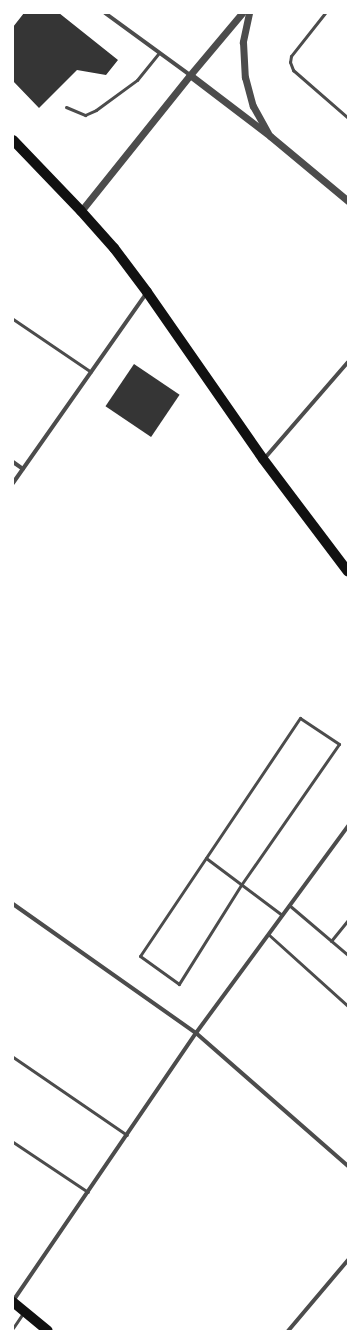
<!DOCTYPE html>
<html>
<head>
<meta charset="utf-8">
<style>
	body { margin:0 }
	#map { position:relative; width:361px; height:1344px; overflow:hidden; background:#fff; font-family:Commissioner,sans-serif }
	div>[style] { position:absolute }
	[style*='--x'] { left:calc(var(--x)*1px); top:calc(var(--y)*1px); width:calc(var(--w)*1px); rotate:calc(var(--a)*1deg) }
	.building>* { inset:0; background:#353535; transform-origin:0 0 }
	.service>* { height:3px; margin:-1.5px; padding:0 1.5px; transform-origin:1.5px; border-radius:1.5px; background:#4c4c4c }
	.minor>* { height:4px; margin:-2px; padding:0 2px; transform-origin:2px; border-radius:2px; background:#4c4c4c }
	.tertiary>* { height:7px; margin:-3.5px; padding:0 3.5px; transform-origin:3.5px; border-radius:3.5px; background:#4c4c4c }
	.primary>* { height:10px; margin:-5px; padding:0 5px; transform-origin:5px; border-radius:5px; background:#111 }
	span { translate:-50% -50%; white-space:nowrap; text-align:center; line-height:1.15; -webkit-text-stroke:4px #fff; paint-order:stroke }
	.frame { position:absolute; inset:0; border:14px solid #fff; pointer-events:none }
</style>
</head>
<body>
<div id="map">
	<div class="building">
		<i style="clip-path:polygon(24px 13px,59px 13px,118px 60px,106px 75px,77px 70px,39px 108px,13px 81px,13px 27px)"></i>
		<i style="left:134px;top:364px;width:55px;height:51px;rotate:34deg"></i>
	</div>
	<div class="service">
		<i style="--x:325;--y:13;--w:55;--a:128.3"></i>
		<i style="--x:291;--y:56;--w:6;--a:99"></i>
		<i style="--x:290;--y:62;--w:9;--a:69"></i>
		<i style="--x:293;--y:70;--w:73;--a:41.1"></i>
		<i style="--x:66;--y:107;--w:21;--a:23"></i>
		<i style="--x:85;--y:115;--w:12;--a:-24"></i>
		<i style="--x:96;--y:110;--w:51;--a:-36.2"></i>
		<i style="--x:137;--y:80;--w:35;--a:-51"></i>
		<i style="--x:13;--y:319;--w:94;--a:34.2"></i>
		<i style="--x:300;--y:718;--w:47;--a:33.7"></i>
		<i style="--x:339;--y:744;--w:172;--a:124.8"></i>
		<i style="--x:241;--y:885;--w:117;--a:122.1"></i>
		<i style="--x:179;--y:984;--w:48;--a:-144.3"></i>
		<i style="--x:140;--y:956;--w:287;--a:-56.1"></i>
		<i style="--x:206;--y:858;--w:95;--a:36.9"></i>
		<i style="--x:289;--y:905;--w:77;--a:40.3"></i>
		<i style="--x:268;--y:934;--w:108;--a:42"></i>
		<i style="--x:331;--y:941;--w:27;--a:-51"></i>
		<i style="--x:13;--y:1057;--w:138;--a:34.4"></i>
		<i style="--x:13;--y:1142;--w:90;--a:33.7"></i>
		<i style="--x:13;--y:1328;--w:18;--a:-56"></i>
	</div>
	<div class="minor">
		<i style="--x:105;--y:13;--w:105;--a:36.1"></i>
		<i style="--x:264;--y:459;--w:128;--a:-49.1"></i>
		<i style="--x:13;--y:462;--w:12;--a:35"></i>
		<i style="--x:13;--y:483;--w:233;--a:-54.9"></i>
		<i style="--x:13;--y:904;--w:224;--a:35.2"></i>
		<i style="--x:196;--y:1033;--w:202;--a:41.2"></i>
		<i style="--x:13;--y:1301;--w:325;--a:-55.7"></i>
		<i style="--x:196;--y:1033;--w:257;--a:-53.7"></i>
		<i style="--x:288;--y:1331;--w:93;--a:-49.8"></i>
	</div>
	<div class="tertiary">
		<i style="--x:249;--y:13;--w:30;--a:102"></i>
		<i style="--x:243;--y:42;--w:35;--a:87"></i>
		<i style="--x:245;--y:77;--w:30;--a:75"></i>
		<i style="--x:253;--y:106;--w:31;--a:61"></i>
		<i style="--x:190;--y:75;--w:101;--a:37.3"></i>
		<i style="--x:270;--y:136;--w:102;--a:39.8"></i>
		<i style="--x:81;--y:211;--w:174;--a:-51.3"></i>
		<i style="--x:190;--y:75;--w:81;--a:-50"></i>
	</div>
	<div class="primary">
		<i style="--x:13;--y:140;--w:98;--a:46.2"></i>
		<i style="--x:81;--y:211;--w:50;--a:48.3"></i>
		<i style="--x:114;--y:248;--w:55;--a:53.1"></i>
		<i style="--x:147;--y:292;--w:203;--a:55.2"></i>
		<i style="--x:263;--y:459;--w:141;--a:53"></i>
		<i style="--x:13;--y:1302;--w:45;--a:39.6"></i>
	</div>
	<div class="frame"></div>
</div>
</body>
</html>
